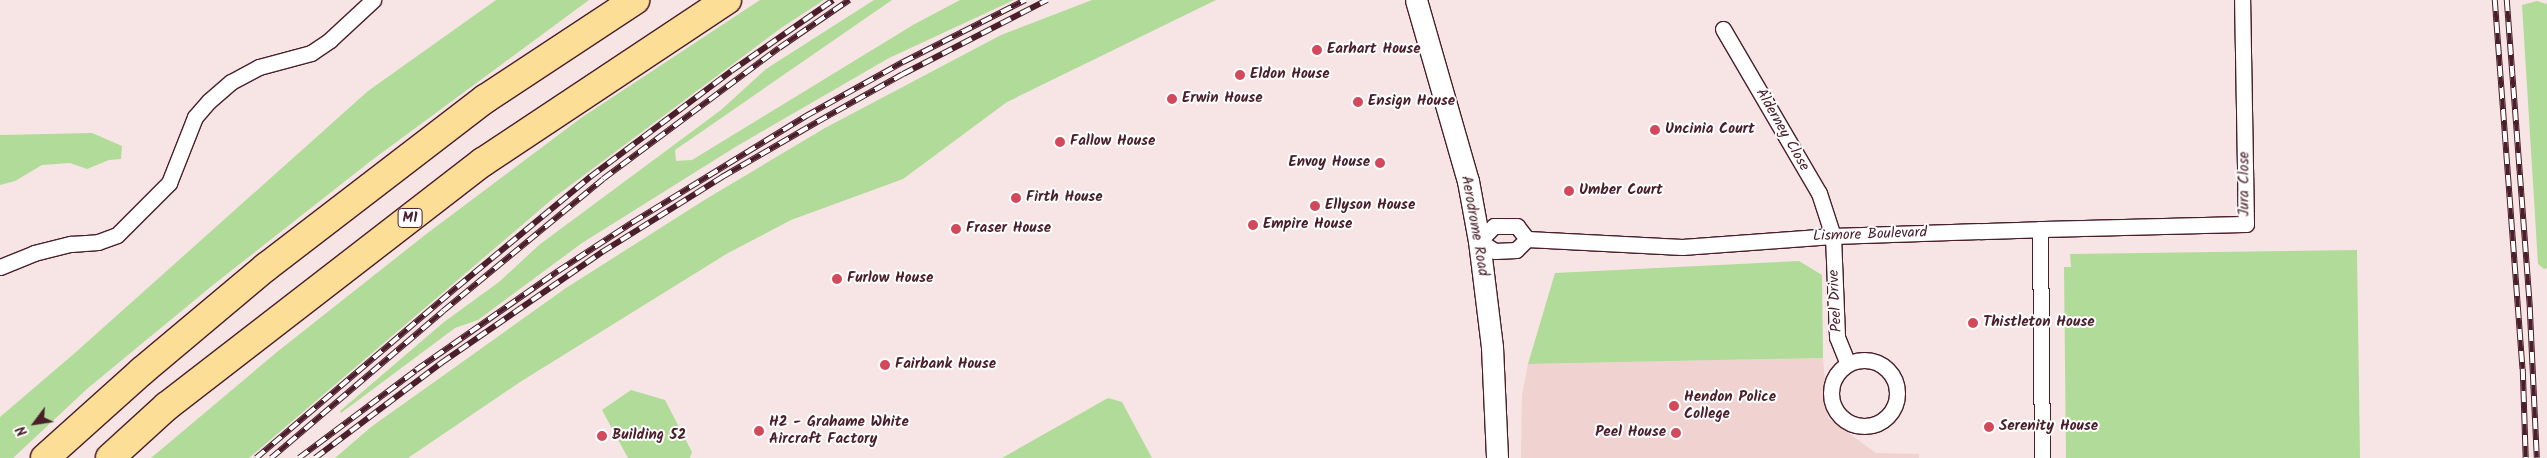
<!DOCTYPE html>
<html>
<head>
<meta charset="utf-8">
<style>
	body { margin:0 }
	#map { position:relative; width:2547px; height:458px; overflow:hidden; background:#f6e5e4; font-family:Kalam,sans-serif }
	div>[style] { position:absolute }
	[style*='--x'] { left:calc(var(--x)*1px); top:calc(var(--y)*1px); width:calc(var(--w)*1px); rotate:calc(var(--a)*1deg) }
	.built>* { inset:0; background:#f0d2d1 }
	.green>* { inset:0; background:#b0db98 }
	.roads { filter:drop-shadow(1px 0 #4a1f2b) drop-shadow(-1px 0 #4a1f2b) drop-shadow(0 1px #4a1f2b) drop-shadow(0 -1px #4a1f2b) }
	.street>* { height:15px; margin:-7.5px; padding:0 7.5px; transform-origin:7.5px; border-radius:7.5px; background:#fff }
	.street>.ring { margin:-7.5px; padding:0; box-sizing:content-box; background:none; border:15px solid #fff; border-radius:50% }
	.secondary>* { height:21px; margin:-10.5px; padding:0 10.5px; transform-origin:10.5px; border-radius:10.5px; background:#fff }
	.highway>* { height:28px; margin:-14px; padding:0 14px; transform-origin:14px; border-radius:14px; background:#fcde96 }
	.rail>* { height:5.5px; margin-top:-2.75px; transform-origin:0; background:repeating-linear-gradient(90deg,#fff 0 11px,#4a1f2b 0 22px); box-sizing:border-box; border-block:1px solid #4a1f2b }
	.dots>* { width:14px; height:14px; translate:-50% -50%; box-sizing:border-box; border:2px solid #fff; border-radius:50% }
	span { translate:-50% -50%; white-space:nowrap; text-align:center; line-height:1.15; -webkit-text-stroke:4px #fff; paint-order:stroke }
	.shield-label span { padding:1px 4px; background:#fff; border:1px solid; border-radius:4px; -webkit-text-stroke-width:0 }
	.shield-label { font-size:14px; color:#4a1f2b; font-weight:700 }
	.poi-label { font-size:15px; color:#4a1f2b; font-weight:700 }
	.left { translate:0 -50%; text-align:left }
	.right { translate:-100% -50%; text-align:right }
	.street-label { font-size:15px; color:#4a1f2b }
	.north { position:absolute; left:10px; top:398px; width:50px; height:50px; -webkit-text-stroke:4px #fff; paint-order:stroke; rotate:239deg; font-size:14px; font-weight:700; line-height:20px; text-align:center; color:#4a1f2b }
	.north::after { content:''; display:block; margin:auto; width:18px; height:22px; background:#4a1f2b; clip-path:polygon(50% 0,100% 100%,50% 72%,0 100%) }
</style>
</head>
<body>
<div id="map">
	<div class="built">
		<i style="clip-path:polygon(1823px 358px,1828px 418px,1876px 453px,1919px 454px,1919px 458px,1521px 458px,1522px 395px,1528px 364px)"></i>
	</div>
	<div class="green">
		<i style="clip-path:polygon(496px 0,589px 0,372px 160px,213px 285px,88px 388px,13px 458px,0 458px,0 417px,76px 352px,368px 91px)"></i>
		<i style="clip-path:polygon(760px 0,824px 0,781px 28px,556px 196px,249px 458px,151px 458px,277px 352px,425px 235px,581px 118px)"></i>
		<i style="clip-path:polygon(874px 0,892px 0,675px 150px,676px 161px,692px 160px,913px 25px,960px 0,1014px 0,889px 58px,737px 146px,582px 243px,478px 320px,455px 328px,341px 413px,340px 411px,444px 322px,499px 282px,539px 245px,721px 110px,766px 69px)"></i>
		<i style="clip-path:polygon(1092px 0,1216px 0,1007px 102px,903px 179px,791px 220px,728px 253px,520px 382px,408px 458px,335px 458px,371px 427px,566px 288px,706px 199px,825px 128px,1001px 35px)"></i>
		<i style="clip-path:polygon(2537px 1px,2547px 4px,2547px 268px,2544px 269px,2538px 264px,2522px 5px)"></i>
		<i style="clip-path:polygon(92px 133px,122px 146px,121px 159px,109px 160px,87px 169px,70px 163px,42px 165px,15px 181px,0 185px,0 135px)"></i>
		<i style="clip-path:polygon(2357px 250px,2360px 458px,2066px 458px,2064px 267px,2071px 267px,2070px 254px)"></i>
		<i style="clip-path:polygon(1799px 261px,1822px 275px,1823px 358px,1528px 364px,1555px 273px)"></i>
		<i style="clip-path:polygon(631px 390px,665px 400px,692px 452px,690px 458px,628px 458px,602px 410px)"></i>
		<i style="clip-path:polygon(1108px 398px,1122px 402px,1152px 458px,1002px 458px)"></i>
	</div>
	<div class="roads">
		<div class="street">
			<i style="--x:1723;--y:29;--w:190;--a:59.7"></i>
			<i style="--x:1819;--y:193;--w:45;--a:72"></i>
			<i style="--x:1833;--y:236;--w:101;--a:87.7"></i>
			<i style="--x:1837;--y:337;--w:29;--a:68"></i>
			<i style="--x:2040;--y:229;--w:206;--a:-1.4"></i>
			<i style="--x:2246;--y:224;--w:224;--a:-91"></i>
			<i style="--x:1527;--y:239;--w:16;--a:-128"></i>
			<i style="--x:1517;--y:226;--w:23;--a:180"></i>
			<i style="--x:1494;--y:226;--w:21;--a:135"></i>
			<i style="--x:1479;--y:241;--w:19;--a:32"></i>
			<i style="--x:1495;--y:251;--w:21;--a:-3"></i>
			<i style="--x:1516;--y:250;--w:16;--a:-45"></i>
			<i style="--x:1527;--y:239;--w:155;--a:3"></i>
			<i style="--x:1682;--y:247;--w:151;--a:-4.2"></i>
			<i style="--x:1833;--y:236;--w:207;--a:-1.9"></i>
			<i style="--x:2040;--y:229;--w:229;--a:89.5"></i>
			<i style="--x:0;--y:267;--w:37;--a:-22"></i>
			<i style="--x:34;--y:253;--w:38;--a:-14"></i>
			<i style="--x:71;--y:244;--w:27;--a:-4"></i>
			<i style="--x:98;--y:242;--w:20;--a:-20"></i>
			<i style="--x:117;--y:235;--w:74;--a:-45"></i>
			<i style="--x:169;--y:183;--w:71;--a:-68.5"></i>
			<i style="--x:195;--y:117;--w:21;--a:-49"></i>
			<i style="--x:209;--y:101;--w:29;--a:-41"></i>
			<i style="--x:231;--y:82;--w:32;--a:-28"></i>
			<i style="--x:259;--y:67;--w:54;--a:-15.1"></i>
			<i style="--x:311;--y:53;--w:23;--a:-34"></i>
			<i style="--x:330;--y:40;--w:59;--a:-42.9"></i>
			<i class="ring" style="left:1831px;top:360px;width:51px;height:51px"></i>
		</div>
		<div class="secondary">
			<i style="--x:1416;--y:0;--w:188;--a:74"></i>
			<i style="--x:1468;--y:181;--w:61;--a:79.6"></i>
			<i style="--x:1479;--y:241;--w:107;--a:83"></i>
			<i style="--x:1492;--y:347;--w:111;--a:87.4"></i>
		</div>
		<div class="highway">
			<i style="--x:45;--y:458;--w:130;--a:-41.9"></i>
			<i style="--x:142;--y:371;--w:162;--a:-40"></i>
			<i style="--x:266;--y:267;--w:276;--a:-37.5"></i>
			<i style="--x:485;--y:99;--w:180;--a:-33.4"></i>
			<i style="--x:110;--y:458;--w:77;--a:-42.4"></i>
			<i style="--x:167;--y:406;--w:399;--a:-37.7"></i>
			<i style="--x:483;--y:162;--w:293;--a:-33.6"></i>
		</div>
	</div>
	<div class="rail">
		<i style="--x:2495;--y:0;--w:370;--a:85.7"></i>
		<i style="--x:2523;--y:369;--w:89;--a:88.1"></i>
		<i style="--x:2507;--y:0;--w:309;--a:85.7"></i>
		<i style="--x:2530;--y:308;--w:150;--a:87.3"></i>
		<i style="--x:256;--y:458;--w:264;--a:-40.4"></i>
		<i style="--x:457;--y:287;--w:173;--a:-39.6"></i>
		<i style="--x:590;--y:177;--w:176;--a:-36.9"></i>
		<i style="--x:731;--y:71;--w:124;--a:-34.8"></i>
		<i style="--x:271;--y:458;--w:226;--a:-40.5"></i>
		<i style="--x:443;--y:311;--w:207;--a:-39.5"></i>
		<i style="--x:603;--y:179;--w:219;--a:-36.7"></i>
		<i style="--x:779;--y:48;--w:85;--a:-34.4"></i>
		<i style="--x:299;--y:458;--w:146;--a:-36.9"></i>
		<i style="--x:416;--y:370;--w:173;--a:-34.9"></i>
		<i style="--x:558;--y:271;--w:90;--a:-33.2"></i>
		<i style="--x:633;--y:222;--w:203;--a:-31.5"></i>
		<i style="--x:806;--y:116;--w:111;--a:-29.1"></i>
		<i style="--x:903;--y:62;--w:137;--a:-26.9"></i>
		<i style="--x:315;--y:458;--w:158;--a:-37"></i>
		<i style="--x:441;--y:363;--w:196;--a:-34.6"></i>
		<i style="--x:602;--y:252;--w:142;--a:-32"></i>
		<i style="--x:722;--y:177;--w:110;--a:-30.1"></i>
		<i style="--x:817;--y:122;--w:98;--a:-29.2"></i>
		<i style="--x:903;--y:74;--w:162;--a:-27.2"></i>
	</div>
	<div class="dots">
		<i style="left:1317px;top:50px;background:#d1495b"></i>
		<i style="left:1240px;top:75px;background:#d1495b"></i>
		<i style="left:1172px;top:99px;background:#d1495b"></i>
		<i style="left:1358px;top:102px;background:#d1495b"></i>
		<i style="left:1655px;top:130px;background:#d1495b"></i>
		<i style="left:1060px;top:142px;background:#d1495b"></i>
		<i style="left:1380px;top:163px;background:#d1495b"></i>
		<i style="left:1569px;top:191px;background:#d1495b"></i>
		<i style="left:1016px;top:198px;background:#d1495b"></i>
		<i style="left:1315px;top:206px;background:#d1495b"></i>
		<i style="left:1253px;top:225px;background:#d1495b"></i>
		<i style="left:956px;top:229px;background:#d1495b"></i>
		<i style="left:837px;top:279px;background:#d1495b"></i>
		<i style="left:1973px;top:323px;background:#d1495b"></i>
		<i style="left:885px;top:365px;background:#d1495b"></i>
		<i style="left:1674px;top:406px;background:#d1495b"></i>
		<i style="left:1989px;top:427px;background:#d1495b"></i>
		<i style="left:759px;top:431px;background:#d1495b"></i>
		<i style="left:1676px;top:433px;background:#d1495b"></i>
		<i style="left:602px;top:436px;background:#d1495b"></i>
	</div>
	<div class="shield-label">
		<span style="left:410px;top:218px">M1</span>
	</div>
	<div class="poi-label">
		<span class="left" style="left:1327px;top:50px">Earhart House</span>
		<span class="left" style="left:1250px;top:75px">Eldon House</span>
		<span class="left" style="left:1182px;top:99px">Erwin House</span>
		<span class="left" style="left:1368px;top:102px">Ensign House</span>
		<span class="left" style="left:1665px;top:130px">Uncinia Court</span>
		<span class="left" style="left:1070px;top:142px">Fallow House</span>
		<span class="right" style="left:1370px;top:163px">Envoy House</span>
		<span class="left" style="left:1579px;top:191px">Umber Court</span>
		<span class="left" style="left:1026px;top:198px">Firth House</span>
		<span class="left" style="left:1325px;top:206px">Ellyson House</span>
		<span class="left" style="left:1263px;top:225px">Empire House</span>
		<span class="left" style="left:966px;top:229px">Fraser House</span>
		<span class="left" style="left:847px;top:279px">Furlow House</span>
		<span class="left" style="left:1983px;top:323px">Thistleton House</span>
		<span class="left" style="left:895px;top:365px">Fairbank House</span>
		<span class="left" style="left:1684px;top:406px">Hendon Police<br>College</span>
		<span class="left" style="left:769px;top:431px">H2 - Grahame White<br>Aircraft Factory</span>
		<span class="left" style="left:1999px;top:427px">Serenity House</span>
		<span class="right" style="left:1666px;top:433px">Peel House</span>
		<span class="left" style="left:612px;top:436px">Building 52</span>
	</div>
	<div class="street-label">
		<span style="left:1782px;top:130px;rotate:60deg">Alderney Close</span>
		<span style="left:2245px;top:184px;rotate:-90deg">Jura Close</span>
		<span style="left:1474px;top:226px;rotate:80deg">Aerodrome Road</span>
		<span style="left:1870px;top:235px;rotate:-2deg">Lismore Boulevard</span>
		<span style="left:1836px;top:301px;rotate:-93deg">Peel Drive</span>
	</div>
	<div class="north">N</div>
</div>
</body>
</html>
